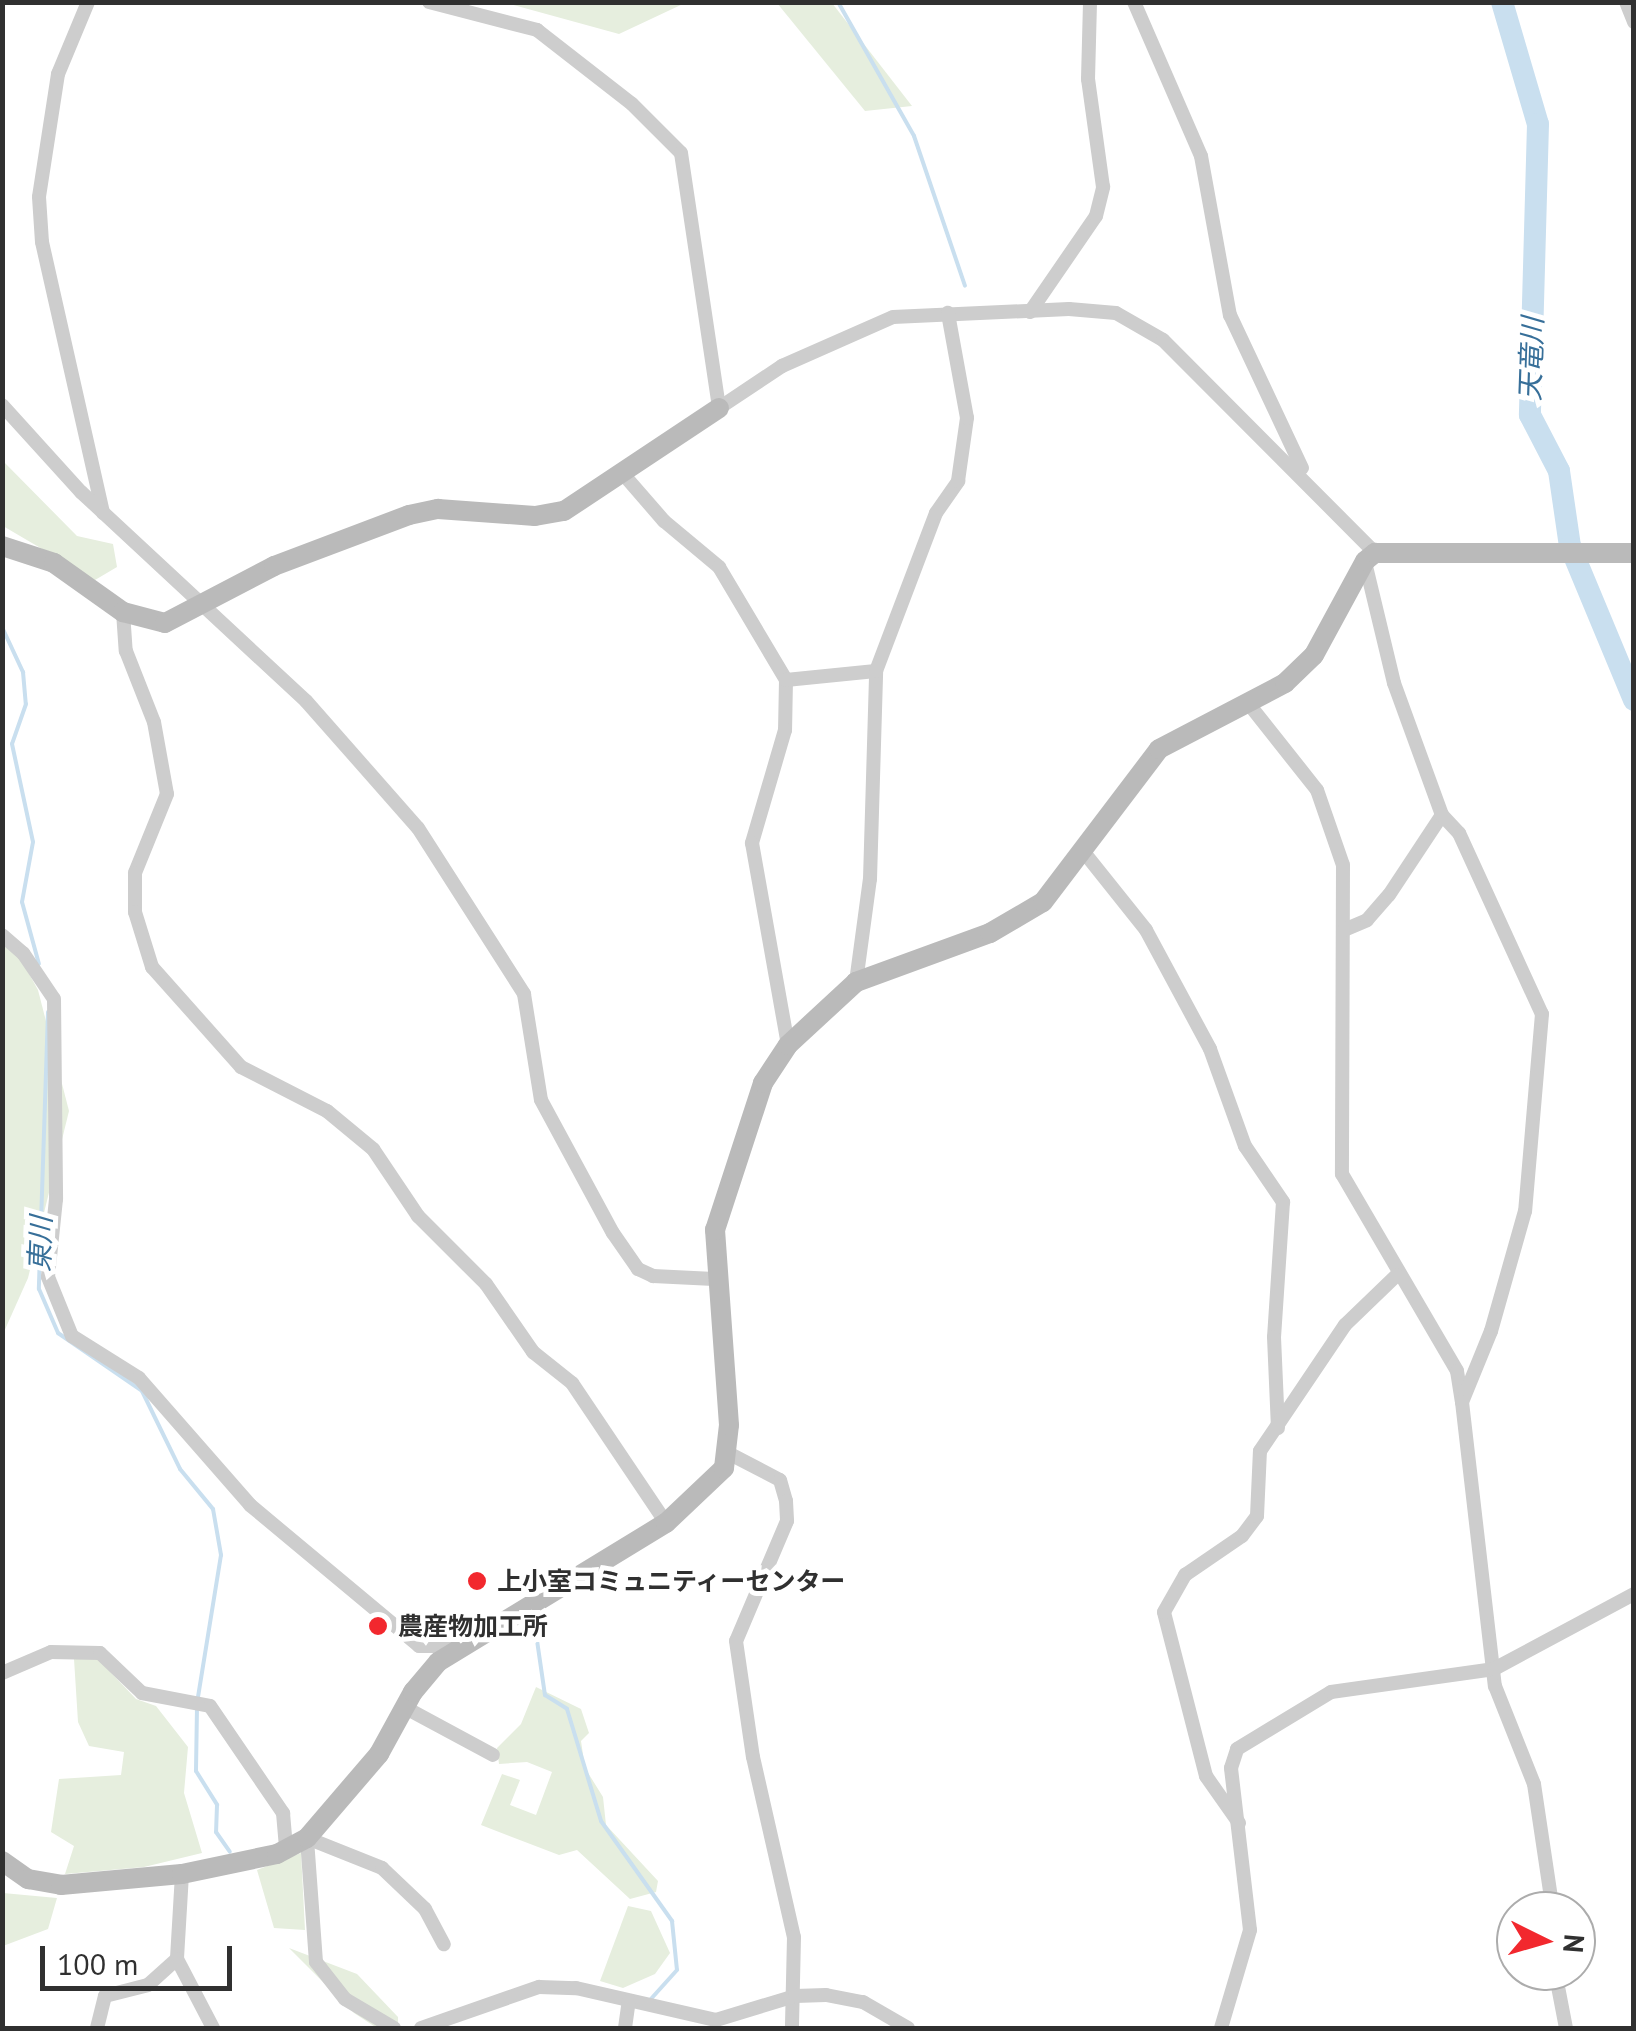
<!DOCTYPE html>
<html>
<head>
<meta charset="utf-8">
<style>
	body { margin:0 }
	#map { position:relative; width:1636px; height:2031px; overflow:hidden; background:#fff; font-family:"PT Sans","Noto Sans JP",sans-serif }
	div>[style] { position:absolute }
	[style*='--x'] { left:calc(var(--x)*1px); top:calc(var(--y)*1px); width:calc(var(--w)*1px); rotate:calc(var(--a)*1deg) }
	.green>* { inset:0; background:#e6eede }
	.stream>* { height:4px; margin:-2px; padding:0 2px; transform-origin:2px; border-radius:2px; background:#c9dfef }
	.river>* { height:22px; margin:-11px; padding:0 11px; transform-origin:11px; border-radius:11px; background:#c9dfef }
	.street>* { height:14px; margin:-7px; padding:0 7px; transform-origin:7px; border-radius:7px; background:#cdcdcd }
	.secondary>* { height:20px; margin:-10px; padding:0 10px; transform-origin:10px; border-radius:10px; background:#bababa }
	.dots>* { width:28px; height:28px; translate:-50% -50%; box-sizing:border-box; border:5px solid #fff; border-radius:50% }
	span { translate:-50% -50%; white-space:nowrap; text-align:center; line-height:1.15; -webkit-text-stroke:10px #fff; paint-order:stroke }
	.poi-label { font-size:25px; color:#303030; font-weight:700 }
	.left { translate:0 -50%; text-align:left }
	.water-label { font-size:28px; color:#376f99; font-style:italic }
	.frame { position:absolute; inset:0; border:5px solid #303030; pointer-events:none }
	.north { position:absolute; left:1496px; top:1891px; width:100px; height:100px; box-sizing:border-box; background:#fff; border:2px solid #acacac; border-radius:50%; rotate:95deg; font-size:28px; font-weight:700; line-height:40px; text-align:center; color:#303030 }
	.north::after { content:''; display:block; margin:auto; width:35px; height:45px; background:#f2282e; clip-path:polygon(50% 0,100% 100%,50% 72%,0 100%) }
	.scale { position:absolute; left:40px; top:1946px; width:192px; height:45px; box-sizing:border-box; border:5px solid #303030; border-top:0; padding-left:12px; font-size:30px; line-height:35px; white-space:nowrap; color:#303030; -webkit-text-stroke:8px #fff; paint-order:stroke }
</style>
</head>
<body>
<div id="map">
	<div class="green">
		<i style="clip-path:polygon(506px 3px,685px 3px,619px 34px)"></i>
		<i style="clip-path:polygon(777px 3px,832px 3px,912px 106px,865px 111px)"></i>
		<i style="clip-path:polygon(2px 460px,77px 536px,113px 544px,117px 567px,95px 580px,3px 526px)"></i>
		<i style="clip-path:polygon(3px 927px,38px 990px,69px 1111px,28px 1278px,3px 1334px)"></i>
		<i style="clip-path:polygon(74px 1659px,98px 1659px,136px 1699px,156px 1706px,188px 1747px,184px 1793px,202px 1853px,144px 1867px,65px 1874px,74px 1846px,51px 1832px,59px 1779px,121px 1775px,124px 1752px,89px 1746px,78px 1722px)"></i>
		<i style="clip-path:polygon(536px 1687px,581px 1709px,589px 1733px,581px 1741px,585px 1768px,603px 1797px,606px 1825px,658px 1881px,656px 1892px,630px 1899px,577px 1850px,559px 1855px,481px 1825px,502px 1774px,520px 1780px,510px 1805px,536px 1815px,552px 1772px,527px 1762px,499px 1764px,497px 1748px,521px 1724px)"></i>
		<i style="clip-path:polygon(301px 1853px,305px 1930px,274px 1928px,257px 1870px)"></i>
		<i style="clip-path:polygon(3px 1893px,57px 1898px,48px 1929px,3px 1946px)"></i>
		<i style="clip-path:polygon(628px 1906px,651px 1911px,670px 1953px,655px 1974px,623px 1988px,600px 1981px)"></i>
		<i style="clip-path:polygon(289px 1948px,357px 1974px,398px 2017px,398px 2028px,377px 2028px,354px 2013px)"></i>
	</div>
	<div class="stream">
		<i style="--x:838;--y:2;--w:154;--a:60.4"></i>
		<i style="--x:914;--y:136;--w:158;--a:71.2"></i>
		<i style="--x:2;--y:627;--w:50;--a:65"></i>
		<i style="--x:23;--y:672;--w:32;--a:85"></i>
		<i style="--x:26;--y:704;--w:42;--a:109.3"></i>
		<i style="--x:12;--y:744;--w:100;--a:77.9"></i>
		<i style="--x:33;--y:842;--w:61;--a:100.4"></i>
		<i style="--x:22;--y:902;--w:64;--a:74.7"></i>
		<i style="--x:48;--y:1012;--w:277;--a:91.9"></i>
		<i style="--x:39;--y:1289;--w:48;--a:66.6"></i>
		<i style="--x:58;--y:1333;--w:102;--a:34.6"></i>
		<i style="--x:142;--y:1391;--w:87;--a:64"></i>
		<i style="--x:180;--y:1469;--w:52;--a:50.5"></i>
		<i style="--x:213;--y:1509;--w:47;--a:80.1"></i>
		<i style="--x:221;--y:1555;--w:144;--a:99.2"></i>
		<i style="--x:533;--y:1613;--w:83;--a:81.7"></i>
		<i style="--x:545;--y:1695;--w:26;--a:32"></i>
		<i style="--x:567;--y:1709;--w:117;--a:73.1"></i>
		<i style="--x:601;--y:1821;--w:123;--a:54.6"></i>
		<i style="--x:672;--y:1921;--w:49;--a:84.2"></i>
		<i style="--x:677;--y:1970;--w:39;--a:132"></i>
		<i style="--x:197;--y:1707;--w:64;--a:90.9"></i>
		<i style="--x:196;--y:1771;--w:40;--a:58"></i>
		<i style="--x:217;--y:1805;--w:27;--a:92"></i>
		<i style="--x:216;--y:1832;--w:24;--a:55"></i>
	</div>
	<div class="river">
		<i style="--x:1502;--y:2;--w:127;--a:73.6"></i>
		<i style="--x:1538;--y:124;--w:291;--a:91.6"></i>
		<i style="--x:1530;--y:415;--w:63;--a:62.6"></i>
		<i style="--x:1559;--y:471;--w:76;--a:81.7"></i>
		<i style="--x:1570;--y:546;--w:167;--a:67.4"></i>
	</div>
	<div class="street">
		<i style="--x:88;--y:2;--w:78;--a:112.6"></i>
		<i style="--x:58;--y:74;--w:124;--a:98.8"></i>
		<i style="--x:39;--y:197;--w:45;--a:86.2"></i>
		<i style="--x:42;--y:242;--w:278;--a:77.3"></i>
		<i style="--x:429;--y:2;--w:112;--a:14.5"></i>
		<i style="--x:537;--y:30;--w:120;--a:37.9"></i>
		<i style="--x:632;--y:104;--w:69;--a:45"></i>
		<i style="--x:681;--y:153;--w:258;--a:81.5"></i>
		<i style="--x:719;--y:408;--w:76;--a:-33.7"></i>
		<i style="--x:782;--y:366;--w:121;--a:-23.8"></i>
		<i style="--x:893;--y:317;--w:176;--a:-2.6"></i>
		<i style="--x:1069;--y:309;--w:47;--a:4.9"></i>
		<i style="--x:1116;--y:313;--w:54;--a:29.9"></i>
		<i style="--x:1163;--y:340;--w:301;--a:45.1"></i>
		<i style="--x:1134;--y:2;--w:168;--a:66.5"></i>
		<i style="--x:1201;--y:156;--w:162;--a:79.7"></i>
		<i style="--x:1230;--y:315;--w:169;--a:64.8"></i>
		<i style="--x:1626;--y:2;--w:22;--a:68"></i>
		<i style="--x:1030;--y:312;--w:116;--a:-55.5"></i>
		<i style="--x:1096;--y:216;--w:30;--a:-76"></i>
		<i style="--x:1103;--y:187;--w:109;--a:-97.9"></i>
		<i style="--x:1088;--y:79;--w:77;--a:-88.5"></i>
		<i style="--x:2;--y:405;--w:118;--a:47.8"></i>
		<i style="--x:81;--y:492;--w:307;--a:42.9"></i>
		<i style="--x:306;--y:701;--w:169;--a:48.6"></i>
		<i style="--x:418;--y:828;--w:197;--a:57.4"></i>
		<i style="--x:524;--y:994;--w:107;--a:80.9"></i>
		<i style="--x:541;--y:1100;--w:151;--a:61.6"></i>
		<i style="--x:613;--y:1233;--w:44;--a:55.2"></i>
		<i style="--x:638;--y:1269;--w:17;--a:25"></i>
		<i style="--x:653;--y:1276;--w:61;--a:2.8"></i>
		<i style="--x:624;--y:475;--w:61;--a:49"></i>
		<i style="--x:664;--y:521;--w:72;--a:39.9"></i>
		<i style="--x:719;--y:567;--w:131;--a:59.3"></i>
		<i style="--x:786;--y:680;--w:50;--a:91.1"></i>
		<i style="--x:785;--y:730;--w:118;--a:106.3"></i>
		<i style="--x:752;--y:843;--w:205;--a:79.9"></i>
		<i style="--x:123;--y:612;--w:39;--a:86"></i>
		<i style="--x:126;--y:651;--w:76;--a:68.5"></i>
		<i style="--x:154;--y:722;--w:73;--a:79.8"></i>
		<i style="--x:167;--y:794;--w:85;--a:112.1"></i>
		<i style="--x:135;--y:873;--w:39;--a:90"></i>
		<i style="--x:135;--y:912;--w:58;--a:72.8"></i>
		<i style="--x:152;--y:967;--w:134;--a:48.3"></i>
		<i style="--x:241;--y:1067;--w:97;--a:27.1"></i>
		<i style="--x:327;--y:1111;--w:60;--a:39.6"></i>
		<i style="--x:373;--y:1149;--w:81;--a:56.1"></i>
		<i style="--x:418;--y:1216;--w:96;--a:45"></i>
		<i style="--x:486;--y:1284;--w:83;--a:55.3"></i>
		<i style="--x:533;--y:1352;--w:50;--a:38.5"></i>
		<i style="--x:572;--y:1383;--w:169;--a:56.1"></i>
		<i style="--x:786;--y:680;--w:90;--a:-5.7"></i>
		<i style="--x:1248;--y:703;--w:111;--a:51.6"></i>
		<i style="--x:1317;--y:790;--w:79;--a:70.9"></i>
		<i style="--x:1343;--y:865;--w:309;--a:90.2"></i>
		<i style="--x:1342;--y:1174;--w:228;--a:59.7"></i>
		<i style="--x:1457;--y:1371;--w:30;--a:81"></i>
		<i style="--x:1442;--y:815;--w:25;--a:47"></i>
		<i style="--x:1459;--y:833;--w:199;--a:65.4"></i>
		<i style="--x:1542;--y:1014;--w:198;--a:94.9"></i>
		<i style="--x:1525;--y:1211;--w:125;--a:105.8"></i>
		<i style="--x:1491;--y:1331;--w:77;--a:112.2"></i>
		<i style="--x:1462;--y:1402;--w:286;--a:83.4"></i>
		<i style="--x:1495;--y:1686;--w:105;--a:68.3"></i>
		<i style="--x:1534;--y:1784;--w:128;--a:81.5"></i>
		<i style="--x:1083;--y:851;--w:101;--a:51.4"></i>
		<i style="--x:1146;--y:930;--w:135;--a:61.7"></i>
		<i style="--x:1210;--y:1049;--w:103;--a:70.2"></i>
		<i style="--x:1245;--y:1146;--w:68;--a:55.8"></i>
		<i style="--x:1283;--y:1202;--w:135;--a:93.8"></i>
		<i style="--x:1274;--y:1337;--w:91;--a:87.5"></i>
		<i style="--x:1344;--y:930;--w:25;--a:-23"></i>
		<i style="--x:1367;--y:920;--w:33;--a:-49"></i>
		<i style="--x:1389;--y:895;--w:96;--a:-56.5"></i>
		<i style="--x:1442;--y:815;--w:140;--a:-110"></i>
		<i style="--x:1394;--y:683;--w:124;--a:-103.5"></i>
		<i style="--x:2;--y:935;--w:28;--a:41"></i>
		<i style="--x:23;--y:953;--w:55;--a:56"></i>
		<i style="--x:54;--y:999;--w:200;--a:89.4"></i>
		<i style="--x:56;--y:1199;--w:78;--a:95.9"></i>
		<i style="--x:48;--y:1277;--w:64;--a:67.9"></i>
		<i style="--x:72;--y:1336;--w:79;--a:32.1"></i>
		<i style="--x:139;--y:1378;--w:169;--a:48.8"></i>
		<i style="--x:250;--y:1505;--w:220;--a:39.8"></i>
		<i style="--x:419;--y:1646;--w:40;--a:0"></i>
		<i style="--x:856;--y:982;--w:104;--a:-82.3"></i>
		<i style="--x:870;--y:879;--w:208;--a:-88.3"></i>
		<i style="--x:876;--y:671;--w:169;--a:-69.2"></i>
		<i style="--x:936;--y:513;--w:39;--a:-55"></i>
		<i style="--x:958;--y:481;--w:64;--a:-81.9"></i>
		<i style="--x:967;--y:418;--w:107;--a:-100.3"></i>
		<i style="--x:730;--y:1454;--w:56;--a:27.5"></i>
		<i style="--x:780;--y:1480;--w:22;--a:74"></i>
		<i style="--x:786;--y:1501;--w:20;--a:87"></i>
		<i style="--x:787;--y:1521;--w:130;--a:113"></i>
		<i style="--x:736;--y:1641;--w:117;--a:81.7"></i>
		<i style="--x:753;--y:1757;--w:185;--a:77.2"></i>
		<i style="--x:794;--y:1937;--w:91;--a:91.3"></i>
		<i style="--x:2;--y:1673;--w:53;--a:-23.2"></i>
		<i style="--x:51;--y:1652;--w:49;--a:1.2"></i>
		<i style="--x:100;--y:1653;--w:58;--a:43.6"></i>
		<i style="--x:142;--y:1693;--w:69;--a:10.8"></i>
		<i style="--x:210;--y:1706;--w:130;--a:55.7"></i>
		<i style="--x:283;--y:1813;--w:37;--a:85"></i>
		<i style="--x:404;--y:1707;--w:101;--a:28.3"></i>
		<i style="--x:1239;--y:1823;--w:57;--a:-125.1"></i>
		<i style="--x:1206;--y:1776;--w:169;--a:-104.4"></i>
		<i style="--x:1164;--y:1612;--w:43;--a:-60.4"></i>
		<i style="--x:1185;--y:1575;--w:69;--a:-34.4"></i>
		<i style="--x:1242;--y:1536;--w:25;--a:-53"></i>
		<i style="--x:1257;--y:1516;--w:65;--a:-87.4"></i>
		<i style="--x:1260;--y:1451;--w:152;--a:-56"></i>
		<i style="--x:1345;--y:1325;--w:72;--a:-43.9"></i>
		<i style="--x:182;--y:1874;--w:85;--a:93.4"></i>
		<i style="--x:177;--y:1959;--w:78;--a:62.4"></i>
		<i style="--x:1555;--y:1971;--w:58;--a:79.1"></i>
		<i style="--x:97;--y:2028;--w:33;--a:-76"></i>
		<i style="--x:105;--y:1996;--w:44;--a:-14.3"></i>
		<i style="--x:148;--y:1985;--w:39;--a:-42"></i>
		<i style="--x:394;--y:2028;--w:57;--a:-149.4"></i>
		<i style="--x:345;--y:1999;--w:47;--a:-128.1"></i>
		<i style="--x:316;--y:1962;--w:124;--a:-94.2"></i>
		<i style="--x:307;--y:1838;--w:81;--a:21.8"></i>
		<i style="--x:382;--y:1868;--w:59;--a:43.6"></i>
		<i style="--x:425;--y:1909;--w:40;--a:62"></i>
		<i style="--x:421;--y:2028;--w:125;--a:-19.2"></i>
		<i style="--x:539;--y:1987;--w:37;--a:2"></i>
		<i style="--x:576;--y:1988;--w:144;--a:12.9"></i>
		<i style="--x:716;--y:2020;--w:83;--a:-16.9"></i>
		<i style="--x:795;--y:1996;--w:31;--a:-2"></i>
		<i style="--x:826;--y:1995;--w:38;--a:11"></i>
		<i style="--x:863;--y:2002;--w:52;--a:30"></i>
		<i style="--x:625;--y:2028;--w:27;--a:-82"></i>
		<i style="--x:1221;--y:2028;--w:102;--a:-73.5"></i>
		<i style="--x:1250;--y:1930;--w:163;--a:-96.7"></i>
		<i style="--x:1231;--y:1768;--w:20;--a:-72"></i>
		<i style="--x:1237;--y:1749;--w:110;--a:-31.2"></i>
		<i style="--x:1331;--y:1692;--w:165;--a:-8"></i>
		<i style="--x:1494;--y:1669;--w:159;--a:-28.2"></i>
	</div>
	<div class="secondary">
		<i style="--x:2;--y:546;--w:55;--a:18.1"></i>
		<i style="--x:54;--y:563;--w:85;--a:35.4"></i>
		<i style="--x:123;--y:612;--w:43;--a:14.7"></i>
		<i style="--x:165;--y:623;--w:123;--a:-27.6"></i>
		<i style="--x:274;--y:566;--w:144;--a:-20.7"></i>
		<i style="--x:409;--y:515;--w:30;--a:-12"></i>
		<i style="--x:438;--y:509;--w:97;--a:4.1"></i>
		<i style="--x:535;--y:516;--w:29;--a:-10"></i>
		<i style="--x:564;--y:511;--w:186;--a:-33.6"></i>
		<i style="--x:2;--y:1861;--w:32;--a:35"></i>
		<i style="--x:28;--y:1879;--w:34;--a:10"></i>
		<i style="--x:61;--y:1885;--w:121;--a:-5.2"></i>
		<i style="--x:182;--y:1874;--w:97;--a:-11.9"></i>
		<i style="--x:277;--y:1854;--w:34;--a:-28"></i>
		<i style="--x:307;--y:1838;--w:111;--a:-49.4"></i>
		<i style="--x:379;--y:1754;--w:71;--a:-61.3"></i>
		<i style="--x:413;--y:1692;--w:39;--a:-50"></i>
		<i style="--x:438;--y:1662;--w:267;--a:-31.4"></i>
		<i style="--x:666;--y:1523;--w:80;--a:-43.5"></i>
		<i style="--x:724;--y:1468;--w:43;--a:-83.4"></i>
		<i style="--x:729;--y:1425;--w:196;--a:-94.1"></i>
		<i style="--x:715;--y:1230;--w:155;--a:-71.9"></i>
		<i style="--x:763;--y:1083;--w:45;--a:-56.7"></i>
		<i style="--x:788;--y:1045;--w:93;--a:-42.8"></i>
		<i style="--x:856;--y:982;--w:143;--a:-20.1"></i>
		<i style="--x:990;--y:933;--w:61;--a:-30.3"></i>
		<i style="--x:1043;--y:902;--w:192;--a:-52.8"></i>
		<i style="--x:1159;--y:749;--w:142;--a:-27.6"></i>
		<i style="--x:1285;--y:683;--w:40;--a:-44"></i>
		<i style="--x:1314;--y:655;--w:107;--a:-61.5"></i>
		<i style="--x:1365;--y:561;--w:13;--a:-39"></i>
		<i style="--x:1375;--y:553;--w:259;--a:0"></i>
	</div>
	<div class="dots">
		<i style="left:477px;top:1581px;background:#f2282e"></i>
		<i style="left:378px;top:1626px;background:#f2282e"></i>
	</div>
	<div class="poi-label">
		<span class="left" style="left:497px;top:1581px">上小室コミュニティーセンター</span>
		<span class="left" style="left:398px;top:1626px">農産物加工所</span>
	</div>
	<div class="water-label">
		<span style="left:1531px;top:359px;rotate:-88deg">天竜川</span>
		<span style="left:40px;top:1244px;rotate:-88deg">東川</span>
	</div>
	<div class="frame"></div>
	<div class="north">N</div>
	<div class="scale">100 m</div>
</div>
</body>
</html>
